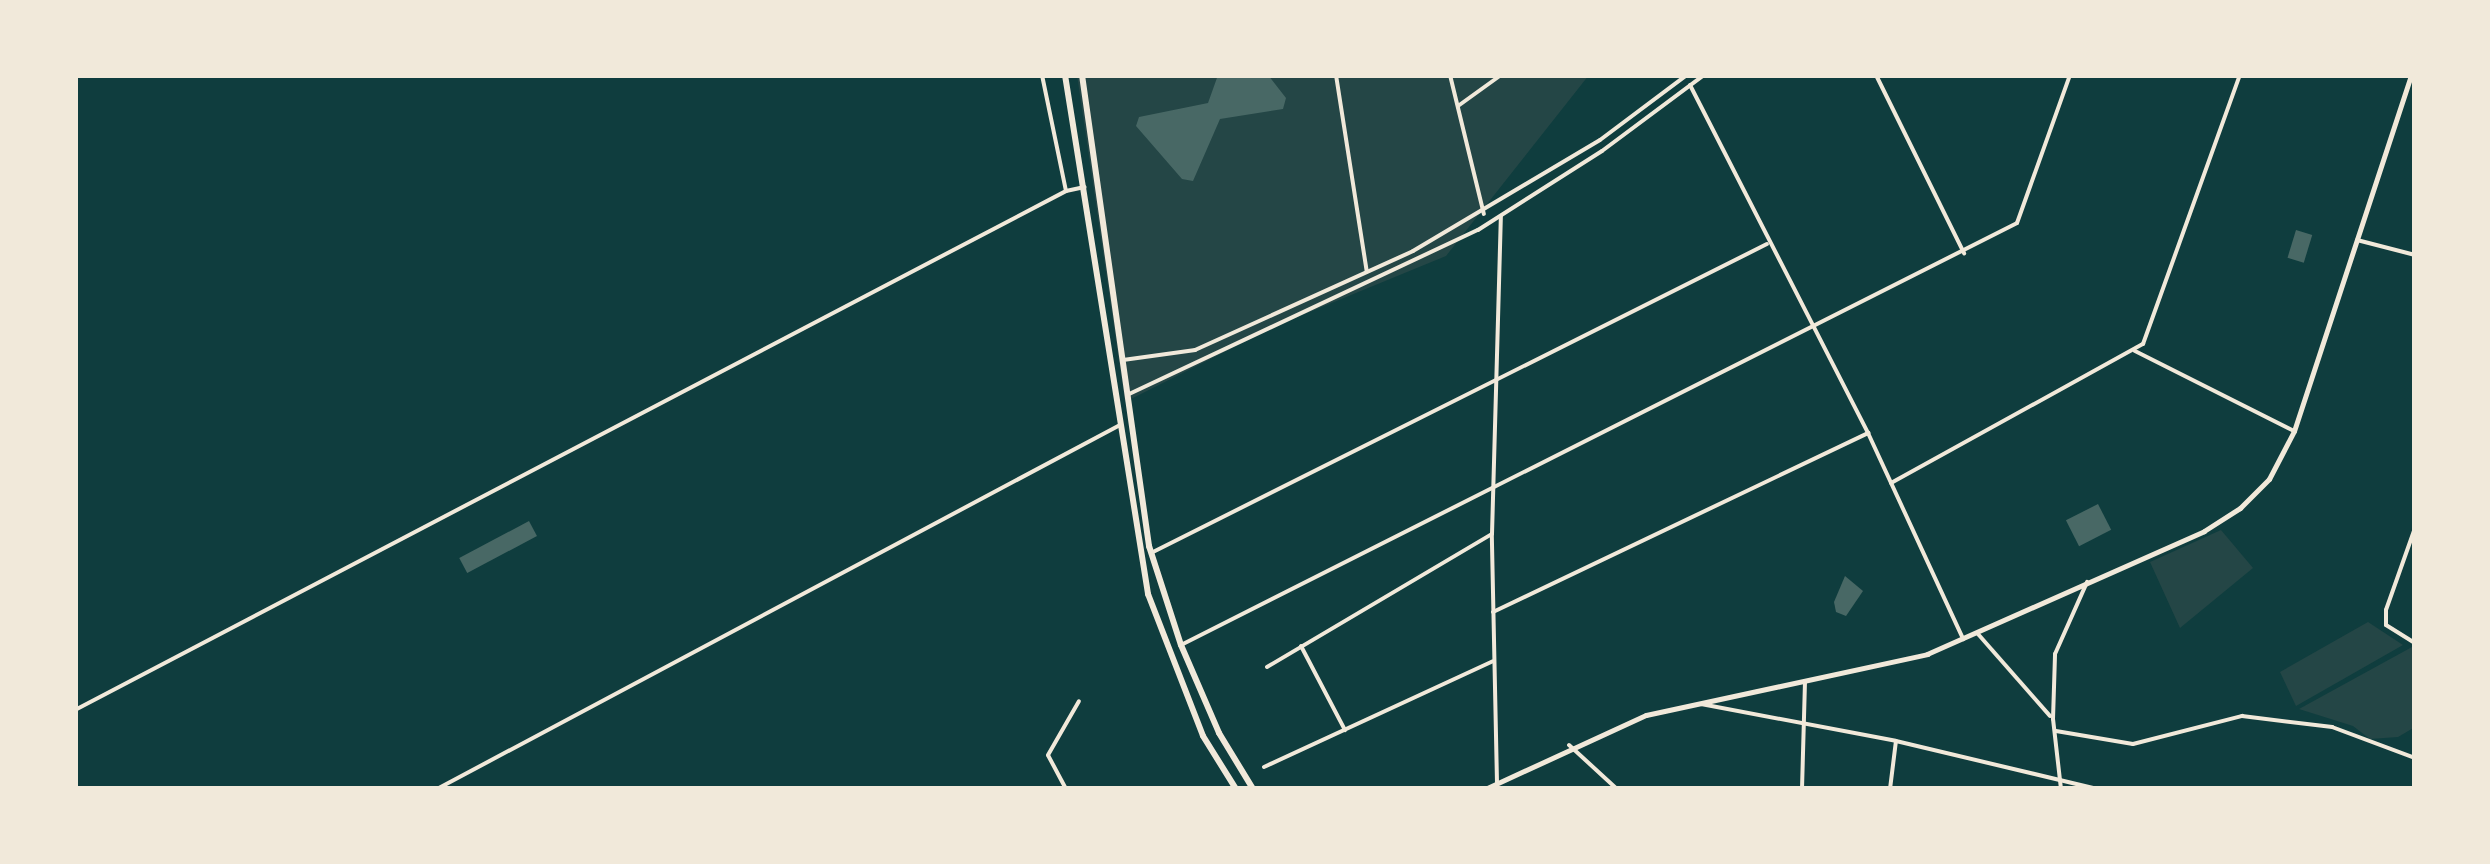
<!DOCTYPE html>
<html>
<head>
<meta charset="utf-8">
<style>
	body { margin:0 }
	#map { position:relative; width:2490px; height:864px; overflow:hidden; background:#0f3d3e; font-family:"Public Sans",sans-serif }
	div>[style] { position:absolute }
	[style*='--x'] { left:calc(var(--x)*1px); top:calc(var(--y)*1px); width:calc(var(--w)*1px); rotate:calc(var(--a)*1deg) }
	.green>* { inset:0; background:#244646 }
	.building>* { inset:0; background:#486865; transform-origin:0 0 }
	.minor>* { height:4px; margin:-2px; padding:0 2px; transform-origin:2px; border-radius:2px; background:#f1e9da }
	.tertiary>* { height:5px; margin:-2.5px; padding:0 2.5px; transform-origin:2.5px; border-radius:2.5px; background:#f1e9da }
	.primary>* { height:6px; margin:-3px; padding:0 3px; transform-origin:3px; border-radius:3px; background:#f1e9da }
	span { translate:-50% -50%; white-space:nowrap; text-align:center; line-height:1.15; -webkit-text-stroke:10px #f1e9da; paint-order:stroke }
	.frame { position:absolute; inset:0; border:78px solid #f1e9da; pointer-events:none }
</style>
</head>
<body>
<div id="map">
	<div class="green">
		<i style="clip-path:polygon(1077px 75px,1589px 75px,1446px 256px,1278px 325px,1125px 402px)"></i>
		<i style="clip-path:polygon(2221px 530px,2253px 568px,2180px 628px,2150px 562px)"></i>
		<i style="clip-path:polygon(2368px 622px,2403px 645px,2296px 706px,2280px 672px)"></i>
		<i style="clip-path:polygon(2412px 647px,2415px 727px,2398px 737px,2370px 739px,2353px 726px,2299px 709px)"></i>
	</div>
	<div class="building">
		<i style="clip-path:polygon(1218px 75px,1268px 75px,1286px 98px,1283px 109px,1220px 119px,1193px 181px,1182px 179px,1136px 126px,1139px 117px,1208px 103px)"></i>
		<i style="left:2296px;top:230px;width:17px;height:29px;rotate:17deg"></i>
		<i style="left:2098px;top:504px;width:29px;height:36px;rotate:63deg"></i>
		<i style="left:529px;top:521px;width:17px;height:79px;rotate:62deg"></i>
		<i style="clip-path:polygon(1845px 576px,1863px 591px,1846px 616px,1836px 612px,1834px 602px)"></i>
	</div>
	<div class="minor">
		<i style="--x:1042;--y:75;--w:118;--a:78.3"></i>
		<i style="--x:1336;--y:75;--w:199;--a:81.1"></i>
		<i style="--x:1450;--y:75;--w:143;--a:76.3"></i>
		<i style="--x:1876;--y:75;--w:199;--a:63.7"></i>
		<i style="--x:1690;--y:85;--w:391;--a:62.9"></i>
		<i style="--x:1868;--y:433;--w:227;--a:65.2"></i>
		<i style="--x:1458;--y:106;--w:53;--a:-35.8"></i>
		<i style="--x:2357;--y:240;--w:60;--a:14.5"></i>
		<i style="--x:2135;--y:351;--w:178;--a:26.7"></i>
		<i style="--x:1123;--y:360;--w:73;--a:-7.9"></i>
		<i style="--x:1195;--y:350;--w:239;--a:-24.4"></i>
		<i style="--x:1413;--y:251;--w:217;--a:-30.7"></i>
		<i style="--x:1600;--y:140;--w:109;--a:-36.8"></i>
		<i style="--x:1127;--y:395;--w:388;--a:-25.2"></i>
		<i style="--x:1478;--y:230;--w:147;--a:-32.5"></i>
		<i style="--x:1602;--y:151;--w:127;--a:-36.7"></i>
		<i style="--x:1891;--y:483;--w:288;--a:-28.9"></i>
		<i style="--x:2143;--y:344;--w:286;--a:-70.2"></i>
		<i style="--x:2415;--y:528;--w:87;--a:109.5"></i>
		<i style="--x:2386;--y:610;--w:15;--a:90"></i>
		<i style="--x:2386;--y:625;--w:34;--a:32"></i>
		<i style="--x:1151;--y:553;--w:689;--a:-26.64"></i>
		<i style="--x:1493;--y:612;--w:416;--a:-25.5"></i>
		<i style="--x:1978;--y:634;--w:109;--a:48.7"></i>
		<i style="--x:1181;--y:645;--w:936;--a:-26.78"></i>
		<i style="--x:2017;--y:223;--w:157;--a:-70.3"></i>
		<i style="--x:1301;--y:646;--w:95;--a:62.4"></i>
		<i style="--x:1267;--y:667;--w:261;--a:-30.6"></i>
		<i style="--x:1701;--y:704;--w:198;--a:10.7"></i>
		<i style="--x:1896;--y:741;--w:208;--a:13.4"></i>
		<i style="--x:75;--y:710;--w:1119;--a:-27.64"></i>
		<i style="--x:1066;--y:191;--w:19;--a:-12"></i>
		<i style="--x:2056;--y:731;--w:78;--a:9.6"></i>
		<i style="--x:2133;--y:744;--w:113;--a:-14.4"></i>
		<i style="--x:2242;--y:716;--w:91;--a:7"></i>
		<i style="--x:2332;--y:727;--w:89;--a:20.5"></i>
		<i style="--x:1569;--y:745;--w:65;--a:42.5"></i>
		<i style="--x:1264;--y:767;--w:252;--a:-24.8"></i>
		<i style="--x:1497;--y:783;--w:249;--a:-91.2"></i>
		<i style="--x:1492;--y:534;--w:318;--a:-88.4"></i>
		<i style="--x:437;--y:789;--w:774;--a:-28.06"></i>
		<i style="--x:1066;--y:789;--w:38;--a:-118"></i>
		<i style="--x:1048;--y:755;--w:62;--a:-60.1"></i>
		<i style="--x:1802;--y:789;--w:108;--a:-88.4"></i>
		<i style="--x:1890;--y:789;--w:48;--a:-82.9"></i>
		<i style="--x:2061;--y:789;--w:70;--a:-96.5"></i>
		<i style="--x:2053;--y:719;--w:65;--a:-88.2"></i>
		<i style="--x:2055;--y:654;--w:79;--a:-66"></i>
	</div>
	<div class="tertiary">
		<i style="--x:1485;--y:789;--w:177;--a:-24.7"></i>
		<i style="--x:1646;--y:715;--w:288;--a:-12.2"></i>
		<i style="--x:1927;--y:654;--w:303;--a:-23.9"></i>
		<i style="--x:2204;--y:531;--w:43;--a:-32.6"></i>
		<i style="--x:2240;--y:508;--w:41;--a:-45"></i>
		<i style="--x:2269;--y:479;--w:54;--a:-62.5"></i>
		<i style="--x:2294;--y:431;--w:375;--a:-71.8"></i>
	</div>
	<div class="primary">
		<i style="--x:1065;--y:75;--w:526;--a:80.91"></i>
		<i style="--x:1148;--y:594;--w:152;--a:68.8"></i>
		<i style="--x:1203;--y:736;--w:62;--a:58.1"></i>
		<i style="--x:1082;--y:75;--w:476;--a:81.9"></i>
		<i style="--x:1149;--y:546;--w:104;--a:72.1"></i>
		<i style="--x:1181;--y:645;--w:96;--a:66.6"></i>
		<i style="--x:1219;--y:733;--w:66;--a:58.7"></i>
	</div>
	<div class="frame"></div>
</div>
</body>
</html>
